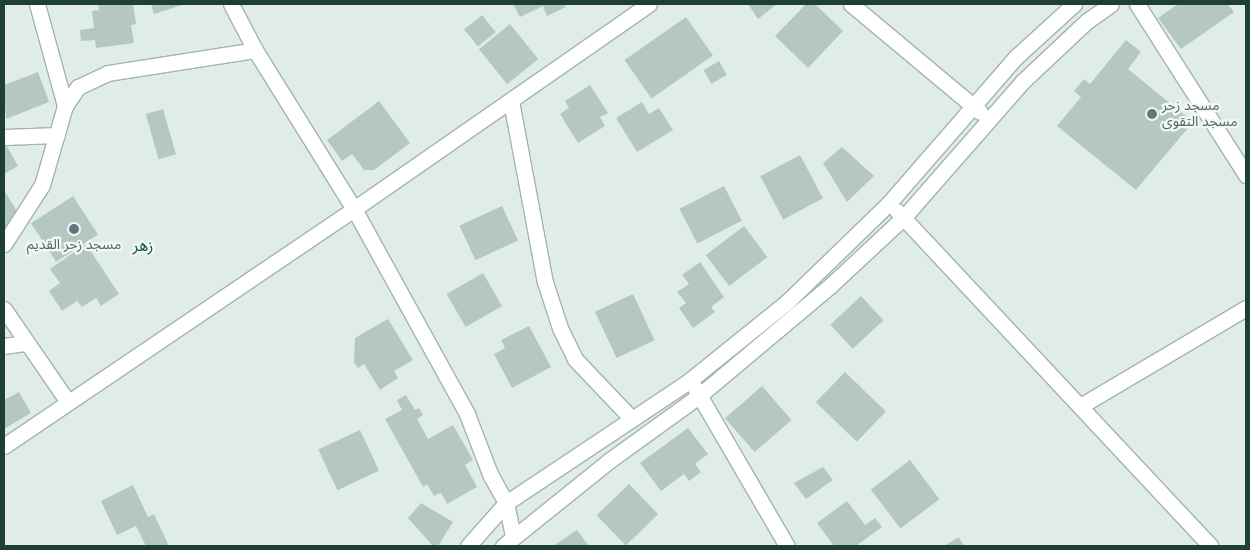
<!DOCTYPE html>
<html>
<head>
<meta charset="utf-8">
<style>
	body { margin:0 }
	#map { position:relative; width:1250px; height:550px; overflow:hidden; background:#e0ede7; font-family:"Nunito Sans","Noto Sans Arabic",sans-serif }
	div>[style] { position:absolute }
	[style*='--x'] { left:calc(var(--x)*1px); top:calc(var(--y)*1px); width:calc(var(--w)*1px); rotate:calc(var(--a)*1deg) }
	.building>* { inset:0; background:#b5c8c0; transform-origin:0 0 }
	.roads { filter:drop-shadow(1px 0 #a2b5ae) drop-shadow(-1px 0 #a2b5ae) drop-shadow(0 1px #a2b5ae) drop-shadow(0 -1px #a2b5ae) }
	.minor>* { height:15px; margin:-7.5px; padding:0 7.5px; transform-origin:7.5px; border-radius:7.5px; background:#fff }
	.dots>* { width:14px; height:14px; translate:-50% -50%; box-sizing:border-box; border:2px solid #f1f9f5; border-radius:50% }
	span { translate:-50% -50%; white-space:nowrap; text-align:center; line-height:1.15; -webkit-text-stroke:4.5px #f1f9f5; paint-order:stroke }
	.worship-label { font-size:14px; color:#5b616d }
	.left { translate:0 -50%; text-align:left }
	.quarter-label { font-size:16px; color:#185443 }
	.frame { position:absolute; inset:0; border:5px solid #1e3f36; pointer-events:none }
</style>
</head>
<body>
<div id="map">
	<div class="building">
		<i style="clip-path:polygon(98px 4px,133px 4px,136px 24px,131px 25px,134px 43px,96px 48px,95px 40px,81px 41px,80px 30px,94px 28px,92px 11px,99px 10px)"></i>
		<i style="clip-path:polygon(151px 4px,185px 4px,154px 14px)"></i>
		<i style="clip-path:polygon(513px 4px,564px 4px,566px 7px,547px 16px,543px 6px,520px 17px)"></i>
		<i style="clip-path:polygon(748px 4px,777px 4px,758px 19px)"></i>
		<i style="clip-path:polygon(806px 4px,815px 4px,843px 31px,808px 68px,775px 36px)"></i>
		<i style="clip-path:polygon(1178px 4px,1228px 4px,1234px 12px,1181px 49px,1158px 18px)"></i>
		<i style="left:482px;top:15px;width:22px;height:23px;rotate:51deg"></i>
		<i style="left:686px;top:17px;width:47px;height:75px;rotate:55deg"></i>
		<i style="left:510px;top:24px;width:45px;height:40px;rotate:51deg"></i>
		<i style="clip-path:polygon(1126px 40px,1141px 52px,1128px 69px,1193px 122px,1136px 190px,1057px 126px,1081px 97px,1074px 91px,1084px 79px,1090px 84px)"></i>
		<i style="left:719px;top:61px;width:16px;height:18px;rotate:60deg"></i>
		<i style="clip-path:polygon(38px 72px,49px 102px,6px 119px,4px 85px)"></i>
		<i style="clip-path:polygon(590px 85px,608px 113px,600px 117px,605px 126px,578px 143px,560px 114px,569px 108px,565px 101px)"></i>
		<i style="clip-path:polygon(379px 101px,410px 143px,374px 170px,364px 170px,352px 154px,342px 161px,327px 140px)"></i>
		<i style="clip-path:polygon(642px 102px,649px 114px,659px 108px,673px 130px,637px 152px,616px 118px)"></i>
		<i style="left:163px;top:109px;width:47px;height:18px;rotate:74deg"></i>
		<i style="clip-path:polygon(4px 141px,18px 166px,4px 174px)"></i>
		<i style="clip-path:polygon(842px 147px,874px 176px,847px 202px,823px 163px)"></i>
		<i style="left:800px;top:155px;width:49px;height:45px;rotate:62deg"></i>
		<i style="left:724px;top:186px;width:39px;height:50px;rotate:63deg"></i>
		<i style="clip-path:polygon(4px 190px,21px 218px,4px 228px)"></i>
		<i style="left:73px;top:196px;width:46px;height:50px;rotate:57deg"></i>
		<i style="left:502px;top:206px;width:38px;height:47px;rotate:65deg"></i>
		<i style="left:744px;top:226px;width:39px;height:48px;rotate:53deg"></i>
		<i style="clip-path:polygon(86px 244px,119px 294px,101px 306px,96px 298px,82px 307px,77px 301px,62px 311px,49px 291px,60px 283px,50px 269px)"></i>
		<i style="clip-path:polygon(700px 262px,724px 297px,711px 307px,715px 312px,693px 328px,679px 308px,686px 303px,677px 292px,689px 284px,682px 275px)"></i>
		<i style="left:483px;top:273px;width:38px;height:42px;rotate:60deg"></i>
		<i style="left:633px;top:294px;width:51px;height:42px;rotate:65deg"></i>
		<i style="left:861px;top:296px;width:33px;height:42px;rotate:47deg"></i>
		<i style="clip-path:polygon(388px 319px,413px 360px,394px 371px,398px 378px,380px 390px,364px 364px,358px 368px,354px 362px,355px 338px)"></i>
		<i style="clip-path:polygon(529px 326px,551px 367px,512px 388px,494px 354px,505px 348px,501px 340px)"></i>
		<i style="left:845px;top:372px;width:57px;height:42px;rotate:44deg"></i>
		<i style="left:762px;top:386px;width:45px;height:49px;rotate:49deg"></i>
		<i style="clip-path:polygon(19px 392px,31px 413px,4px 429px,4px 400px)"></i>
		<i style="clip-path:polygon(406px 395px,415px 410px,419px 408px,423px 415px,417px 419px,428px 439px,453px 425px,473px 460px,465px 465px,477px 487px,447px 504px,441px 493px,434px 496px,427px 484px,423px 487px,385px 419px,402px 410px,397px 400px)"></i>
		<i style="clip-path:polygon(688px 428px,708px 454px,695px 464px,701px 472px,689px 481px,684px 474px,661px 491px,640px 463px)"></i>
		<i style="left:360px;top:430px;width:45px;height:46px;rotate:65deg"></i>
		<i style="left:910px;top:460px;width:49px;height:49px;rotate:53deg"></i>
		<i style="clip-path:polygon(823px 467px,833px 480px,806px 499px,794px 483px)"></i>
		<i style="left:629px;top:484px;width:42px;height:45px;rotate:46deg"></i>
		<i style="clip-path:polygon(133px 485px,148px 517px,154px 514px,169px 546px,146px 546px,136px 526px,117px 535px,101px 501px)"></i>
		<i style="clip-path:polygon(847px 501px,865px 525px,875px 518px,882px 527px,856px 546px,834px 546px,817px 523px)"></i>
		<i style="clip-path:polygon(421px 503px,453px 522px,438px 546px,433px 546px,408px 518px)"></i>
		<i style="clip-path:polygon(577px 530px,589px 546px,553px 546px)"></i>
		<i style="clip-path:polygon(959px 537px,964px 546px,944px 546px)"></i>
	</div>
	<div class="roads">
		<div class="minor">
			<i style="--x:37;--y:4;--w:106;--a:74.6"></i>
			<i style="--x:231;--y:4;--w:52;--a:62.4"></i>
			<i style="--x:255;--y:50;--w:187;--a:58.1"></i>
			<i style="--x:354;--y:209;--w:234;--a:61.1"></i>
			<i style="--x:467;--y:414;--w:64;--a:69"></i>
			<i style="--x:490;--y:474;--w:33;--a:61"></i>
			<i style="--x:506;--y:503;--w:34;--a:78"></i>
			<i style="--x:513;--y:536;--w:8;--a:120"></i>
			<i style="--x:851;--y:4;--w:168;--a:39.9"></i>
			<i style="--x:1137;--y:4;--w:203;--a:57.5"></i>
			<i style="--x:511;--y:101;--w:184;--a:79.4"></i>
			<i style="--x:545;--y:282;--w:48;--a:71.9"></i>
			<i style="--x:560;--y:328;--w:34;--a:64"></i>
			<i style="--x:575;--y:359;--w:81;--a:46.5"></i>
			<i style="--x:4;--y:137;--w:53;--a:-2.2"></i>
			<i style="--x:897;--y:211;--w:459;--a:46.9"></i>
			<i style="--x:4;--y:244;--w:70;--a:-57.2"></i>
			<i style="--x:42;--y:185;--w:82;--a:-73.8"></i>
			<i style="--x:65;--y:106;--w:23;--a:-56"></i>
			<i style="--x:78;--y:87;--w:33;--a:-25"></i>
			<i style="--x:108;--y:73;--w:149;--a:-8.9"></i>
			<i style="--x:4;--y:309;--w:113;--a:55.5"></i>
			<i style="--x:4;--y:346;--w:22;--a:-8"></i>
			<i style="--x:695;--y:388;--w:183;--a:59.8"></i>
			<i style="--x:1082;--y:405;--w:191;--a:-30.6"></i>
			<i style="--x:4;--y:446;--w:423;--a:-34.1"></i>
			<i style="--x:354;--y:209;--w:359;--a:-34.8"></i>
			<i style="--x:468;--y:546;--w:57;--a:-48.5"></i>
			<i style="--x:506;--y:503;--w:220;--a:-33.7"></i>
			<i style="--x:689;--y:381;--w:127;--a:-38.9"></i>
			<i style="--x:788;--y:301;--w:141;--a:-44.1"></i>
			<i style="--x:889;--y:203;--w:194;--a:-49"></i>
			<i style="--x:1016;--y:57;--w:79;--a:-42.4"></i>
			<i style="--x:503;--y:546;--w:137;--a:-38.8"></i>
			<i style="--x:610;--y:460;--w:111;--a:-35.8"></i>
			<i style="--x:700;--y:395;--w:171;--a:-40"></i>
			<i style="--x:831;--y:285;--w:100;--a:-43"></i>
			<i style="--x:904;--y:217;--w:179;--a:-48.8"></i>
			<i style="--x:1022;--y:82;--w:89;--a:-43.2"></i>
			<i style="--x:1087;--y:21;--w:29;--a:-35"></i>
		</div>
	</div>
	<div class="dots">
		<i style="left:1152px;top:114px;background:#6b7280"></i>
		<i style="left:74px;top:229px;background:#6b7280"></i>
	</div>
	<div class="worship-label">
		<span class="left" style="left:1162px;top:114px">مسجد زحر<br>مسجد التقوى</span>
		<span style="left:74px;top:245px">مسجد زحر القديم</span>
	</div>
	<div class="quarter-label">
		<span style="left:143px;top:246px">زهر</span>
	</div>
	<div class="frame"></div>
</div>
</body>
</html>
